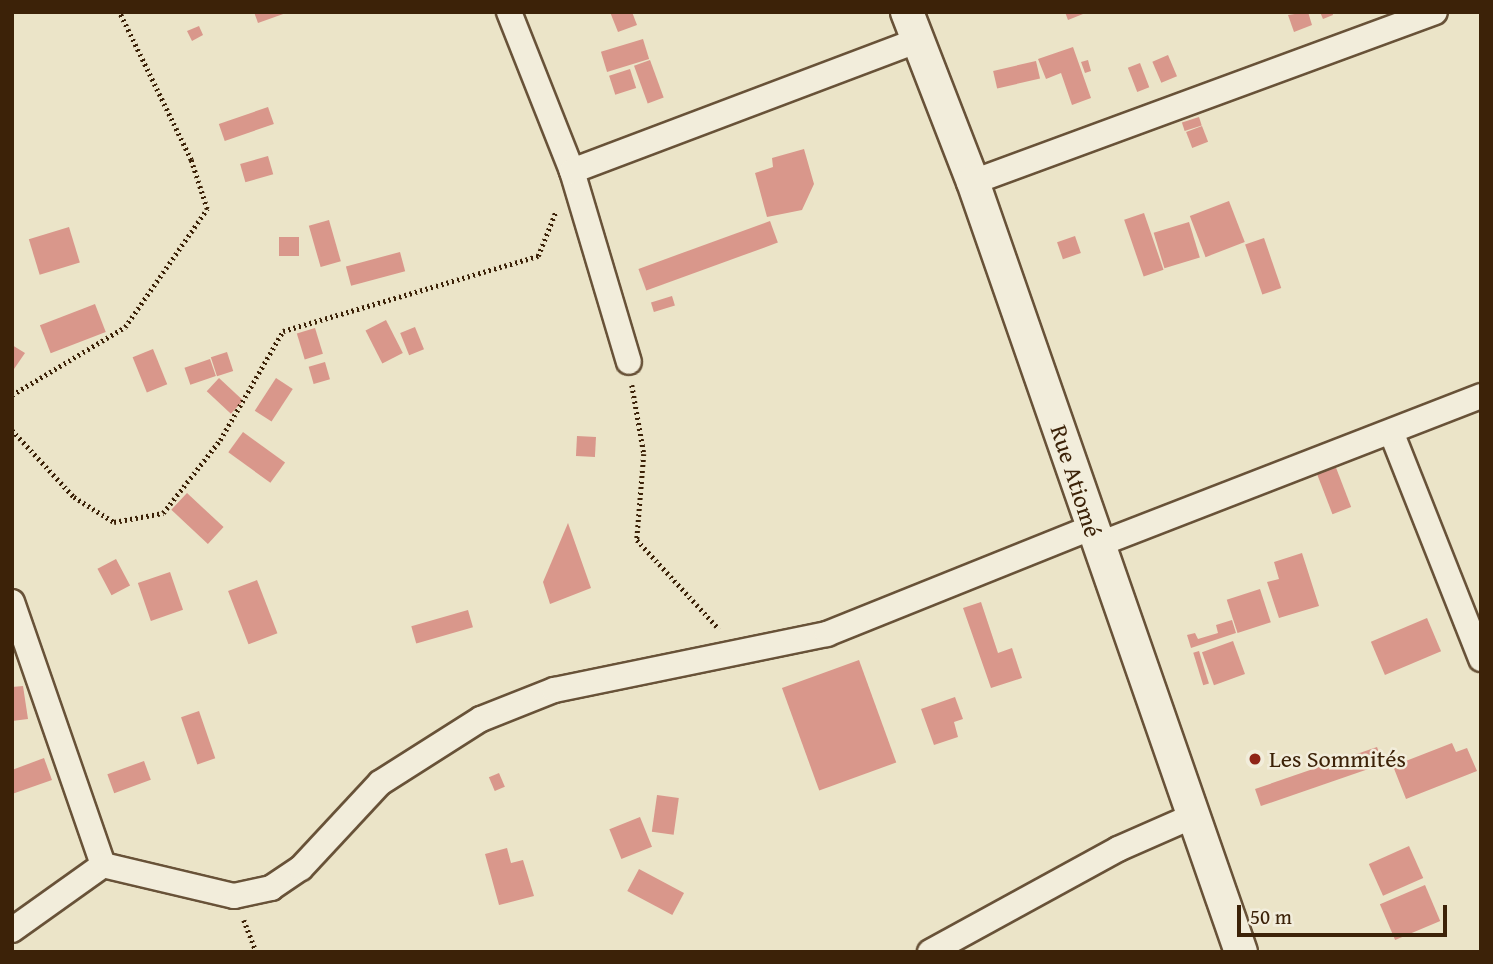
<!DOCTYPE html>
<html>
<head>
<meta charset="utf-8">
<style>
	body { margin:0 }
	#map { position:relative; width:1493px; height:964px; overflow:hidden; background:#ebe4c8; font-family:"Gentium Book Plus",serif }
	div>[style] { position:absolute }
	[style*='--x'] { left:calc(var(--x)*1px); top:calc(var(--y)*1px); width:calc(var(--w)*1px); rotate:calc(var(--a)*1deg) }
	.building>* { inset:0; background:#d9978b; transform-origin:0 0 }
	.path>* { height:4.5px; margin-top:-2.25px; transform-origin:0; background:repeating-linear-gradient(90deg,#3c2208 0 2px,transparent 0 5.5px) }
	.roads { filter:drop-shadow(2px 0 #685238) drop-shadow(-2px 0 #685238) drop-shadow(0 2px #685238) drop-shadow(0 -2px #685238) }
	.minor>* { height:24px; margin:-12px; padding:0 12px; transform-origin:12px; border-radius:12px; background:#f2eddb }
	.tertiary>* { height:32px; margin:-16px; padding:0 16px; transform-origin:16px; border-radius:16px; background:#f2eddb }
	.dots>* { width:19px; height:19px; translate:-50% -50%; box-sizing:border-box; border:4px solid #f2eddb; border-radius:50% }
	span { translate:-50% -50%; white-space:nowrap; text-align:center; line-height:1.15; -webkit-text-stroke:5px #f2eddb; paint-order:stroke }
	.street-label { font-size:24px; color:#3c2208 }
	.poi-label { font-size:24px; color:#3c2208 }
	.left { translate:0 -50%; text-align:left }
	.frame { position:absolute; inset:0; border:14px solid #3c2208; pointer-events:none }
	.scale { position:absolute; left:1237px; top:905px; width:210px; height:32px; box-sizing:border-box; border:4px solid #3c2208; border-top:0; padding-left:9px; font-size:21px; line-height:24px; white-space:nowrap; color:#3c2208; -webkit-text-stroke:5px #f2eddb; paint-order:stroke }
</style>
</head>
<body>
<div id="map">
	<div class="building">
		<i style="clip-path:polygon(254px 12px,286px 12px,286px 13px,258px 23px)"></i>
		<i style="clip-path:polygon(610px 12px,632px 12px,637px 25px,618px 32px)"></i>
		<i style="clip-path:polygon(1065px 12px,1088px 12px,1068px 20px)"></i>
		<i style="clip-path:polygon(1308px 12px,1312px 25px,1294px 32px,1288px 15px)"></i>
		<i style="clip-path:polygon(1320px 12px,1332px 12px,1333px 15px,1323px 19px)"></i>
		<i style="clip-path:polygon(199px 26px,203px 35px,192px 41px,187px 31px)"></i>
		<i style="left:643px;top:39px;width:21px;height:44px;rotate:73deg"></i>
		<i style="clip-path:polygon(1073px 47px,1091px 98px,1072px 105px,1061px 73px,1046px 79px,1038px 59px)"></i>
		<i style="left:1168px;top:55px;width:23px;height:17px;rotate:67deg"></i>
		<i style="left:650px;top:60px;width:40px;height:17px;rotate:70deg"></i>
		<i style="clip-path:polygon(1088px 60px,1091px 71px,1085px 73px,1081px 62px)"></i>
		<i style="left:1036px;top:61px;width:18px;height:44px;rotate:77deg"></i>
		<i style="left:1140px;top:63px;width:26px;height:13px;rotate:69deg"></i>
		<i style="left:630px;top:69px;width:20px;height:22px;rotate:72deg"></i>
		<i style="left:268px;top:107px;width:18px;height:52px;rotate:71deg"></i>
		<i style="left:1199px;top:117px;width:9px;height:18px;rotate:72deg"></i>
		<i style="left:1202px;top:126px;width:17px;height:17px;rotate:69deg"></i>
		<i style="clip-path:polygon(804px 149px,814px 184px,802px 210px,767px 217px,755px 173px,773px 167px,772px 158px)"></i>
		<i style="left:268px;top:156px;width:19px;height:29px;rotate:74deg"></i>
		<i style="left:1229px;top:201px;width:44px;height:42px;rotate:69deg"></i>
		<i style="left:1144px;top:213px;width:60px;height:21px;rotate:71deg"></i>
		<i style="left:329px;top:220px;width:43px;height:21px;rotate:74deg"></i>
		<i style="left:770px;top:221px;width:23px;height:140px;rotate:70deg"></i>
		<i style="left:1189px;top:222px;width:37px;height:37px;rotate:73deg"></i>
		<i style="left:69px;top:227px;width:37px;height:42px;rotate:73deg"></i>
		<i style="left:1075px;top:236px;width:18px;height:19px;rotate:71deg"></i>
		<i style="left:279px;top:237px;width:20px;height:19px"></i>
		<i style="left:1264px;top:238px;width:53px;height:20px;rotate:71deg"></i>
		<i style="left:400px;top:252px;width:20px;height:56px;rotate:75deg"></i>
		<i style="left:672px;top:296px;width:10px;height:22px;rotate:73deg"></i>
		<i style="left:95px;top:304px;width:30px;height:59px;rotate:69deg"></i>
		<i style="left:386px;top:320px;width:37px;height:23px;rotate:63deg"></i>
		<i style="left:415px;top:327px;width:24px;height:16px;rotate:68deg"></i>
		<i style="left:315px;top:328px;width:27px;height:19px;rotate:73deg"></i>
		<i style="clip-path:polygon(12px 345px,25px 353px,14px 369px,12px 368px)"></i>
		<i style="left:153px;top:349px;width:38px;height:22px;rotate:68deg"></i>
		<i style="left:227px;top:352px;width:20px;height:17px;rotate:72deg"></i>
		<i style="left:210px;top:359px;width:18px;height:27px;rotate:71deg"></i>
		<i style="left:325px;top:362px;width:18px;height:17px;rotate:74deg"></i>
		<i style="left:219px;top:378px;width:33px;height:18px;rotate:43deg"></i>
		<i style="left:276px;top:378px;width:20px;height:39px;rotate:33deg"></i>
		<i style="left:243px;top:432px;width:52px;height:25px;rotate:36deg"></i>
		<i style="left:577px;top:436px;width:19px;height:20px;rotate:3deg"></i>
		<i style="left:1335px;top:465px;width:45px;height:20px;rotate:69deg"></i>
		<i style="left:187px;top:493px;width:50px;height:23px;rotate:43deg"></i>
		<i style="clip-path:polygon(568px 523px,591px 588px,550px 604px,543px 582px)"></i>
		<i style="clip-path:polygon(1302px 553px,1319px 606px,1279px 618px,1267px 582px,1279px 579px,1274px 562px)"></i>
		<i style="left:116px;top:559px;width:30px;height:21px;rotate:62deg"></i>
		<i style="left:170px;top:572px;width:40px;height:34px;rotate:71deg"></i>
		<i style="left:257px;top:580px;width:57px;height:31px;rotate:69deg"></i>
		<i style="left:1260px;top:589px;width:35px;height:35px;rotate:72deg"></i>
		<i style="clip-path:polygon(981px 602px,998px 653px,1012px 648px,1022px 678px,991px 688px,963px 608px)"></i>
		<i style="left:468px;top:610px;width:18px;height:59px;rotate:74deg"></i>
		<i style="left:1427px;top:618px;width:36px;height:61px;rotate:67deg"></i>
		<i style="clip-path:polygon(1232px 620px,1236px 633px,1191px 648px,1187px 635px,1195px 633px,1198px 639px,1218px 633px,1216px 625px)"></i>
		<i style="left:1233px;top:641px;width:35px;height:33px;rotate:70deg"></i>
		<i style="left:1199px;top:651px;width:34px;height:6px;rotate:73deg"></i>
		<i style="left:859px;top:660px;width:109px;height:82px;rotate:70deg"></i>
		<i style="clip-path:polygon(23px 686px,28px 719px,12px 721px,12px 687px)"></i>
		<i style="clip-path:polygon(955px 697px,963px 719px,954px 722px,958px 737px,934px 745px,921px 709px)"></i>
		<i style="left:199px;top:711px;width:50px;height:19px;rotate:71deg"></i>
		<i style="clip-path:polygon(1452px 743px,1456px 752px,1467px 748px,1477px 771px,1406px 799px,1393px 766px)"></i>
		<i style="left:1377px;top:747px;width:18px;height:129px;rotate:71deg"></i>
		<i style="clip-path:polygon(44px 758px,52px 780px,12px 794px,12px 770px)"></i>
		<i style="left:144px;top:761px;width:20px;height:39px;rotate:70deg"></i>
		<i style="left:499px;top:773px;width:15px;height:11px;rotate:67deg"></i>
		<i style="left:657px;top:795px;width:22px;height:37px;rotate:8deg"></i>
		<i style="left:640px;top:817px;width:32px;height:33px;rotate:68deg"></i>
		<i style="left:1409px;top:846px;width:35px;height:44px;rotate:66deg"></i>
		<i style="clip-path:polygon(507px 848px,511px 863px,523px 860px,534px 896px,499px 905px,485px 854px)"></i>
		<i style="left:639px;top:869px;width:51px;height:25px;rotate:28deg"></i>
		<i style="left:1425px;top:885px;width:39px;height:49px;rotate:67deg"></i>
	</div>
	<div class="path">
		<i style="--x:632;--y:385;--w:70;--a:80.1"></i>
		<i style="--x:644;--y:454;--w:86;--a:94.7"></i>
		<i style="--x:637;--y:540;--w:121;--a:47.3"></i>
		<i style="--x:12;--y:395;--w:132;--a:-31"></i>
		<i style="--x:125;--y:327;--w:144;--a:-55.2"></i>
		<i style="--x:207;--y:209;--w:52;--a:-108.1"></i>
		<i style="--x:191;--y:160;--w:165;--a:-115.9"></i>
		<i style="--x:12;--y:430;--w:91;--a:47.2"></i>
		<i style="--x:74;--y:497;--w:47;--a:32"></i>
		<i style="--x:114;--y:522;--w:50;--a:-10.4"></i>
		<i style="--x:163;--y:513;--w:93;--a:-52"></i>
		<i style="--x:220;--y:440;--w:126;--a:-60"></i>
		<i style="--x:283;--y:331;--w:266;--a:-16.4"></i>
		<i style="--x:538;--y:256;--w:48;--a:-68.2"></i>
		<i style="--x:244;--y:920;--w:34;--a:69"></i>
	</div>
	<div class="roads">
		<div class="minor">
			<i style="--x:509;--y:12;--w:171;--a:68.4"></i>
			<i style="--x:572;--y:171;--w:199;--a:73.4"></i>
			<i style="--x:572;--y:171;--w:370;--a:-20.7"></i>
			<i style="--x:973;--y:182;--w:492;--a:-20.2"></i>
			<i style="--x:1392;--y:434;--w:242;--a:68.4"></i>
			<i style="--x:1097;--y:545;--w:412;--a:-21.2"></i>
			<i style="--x:12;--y:602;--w:278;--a:70.9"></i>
			<i style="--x:12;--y:930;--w:112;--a:-35.5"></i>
			<i style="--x:103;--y:865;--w:135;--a:13.3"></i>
			<i style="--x:234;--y:896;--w:38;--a:-12"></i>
			<i style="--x:271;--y:888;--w:36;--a:-34"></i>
			<i style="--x:301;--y:868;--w:116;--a:-47.1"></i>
			<i style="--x:380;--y:783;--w:120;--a:-32.4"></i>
			<i style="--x:481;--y:719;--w:79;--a:-21.7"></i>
			<i style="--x:554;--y:690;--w:279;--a:-11.6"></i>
			<i style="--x:827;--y:634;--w:287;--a:-21.9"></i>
			<i style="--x:930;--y:952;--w:214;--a:-28.7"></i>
			<i style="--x:1118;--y:849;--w:82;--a:-23.7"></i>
		</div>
		<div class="tertiary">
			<i style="--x:907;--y:12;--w:182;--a:68.8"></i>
			<i style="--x:973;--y:182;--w:815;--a:70.81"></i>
		</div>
	</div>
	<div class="dots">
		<i style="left:1255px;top:759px;background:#8f2418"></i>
	</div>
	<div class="street-label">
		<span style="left:1076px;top:481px;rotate:72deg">Rue Atiomé</span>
	</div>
	<div class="poi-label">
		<span class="left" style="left:1269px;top:759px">Les Sommités</span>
	</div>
	<div class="frame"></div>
	<div class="scale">50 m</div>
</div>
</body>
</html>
